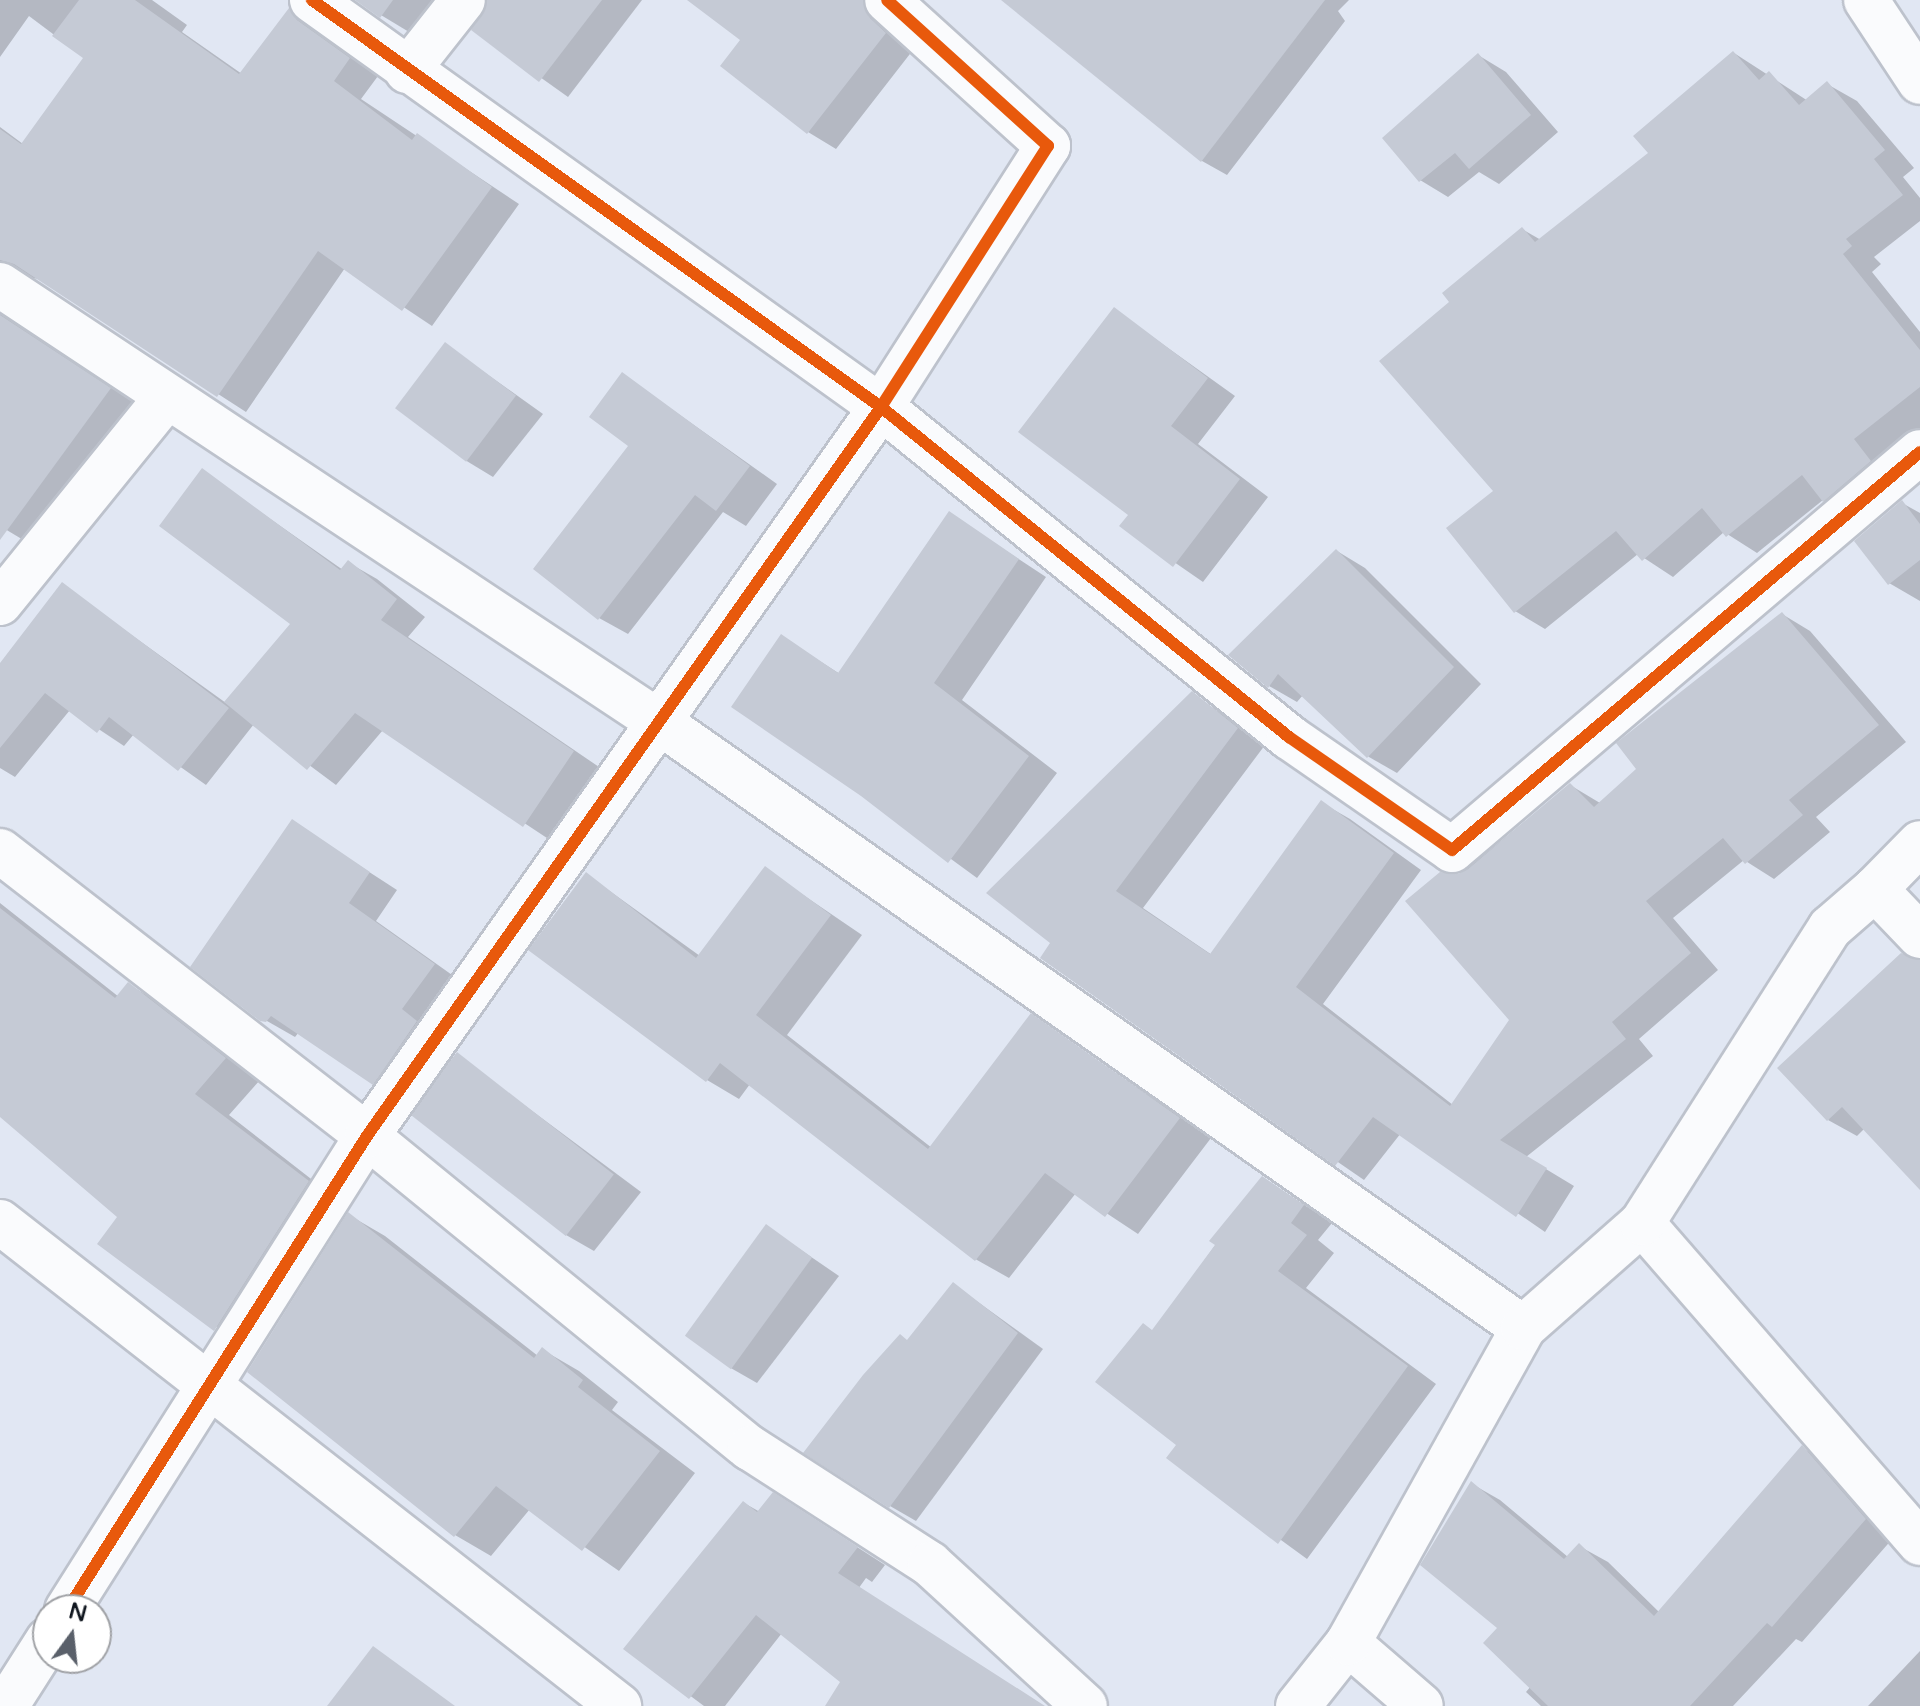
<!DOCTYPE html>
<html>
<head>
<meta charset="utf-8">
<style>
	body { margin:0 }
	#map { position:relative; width:1920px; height:1706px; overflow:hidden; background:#e1e7f3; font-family:"Varela Round",sans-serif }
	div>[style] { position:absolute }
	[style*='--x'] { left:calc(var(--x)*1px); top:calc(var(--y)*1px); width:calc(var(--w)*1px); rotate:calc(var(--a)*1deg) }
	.shadow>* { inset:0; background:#0003 }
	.building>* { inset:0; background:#c5cad5; transform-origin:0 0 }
	.roads { filter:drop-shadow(2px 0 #bdc2cc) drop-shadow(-2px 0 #bdc2cc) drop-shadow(0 2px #bdc2cc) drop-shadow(0 -2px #bdc2cc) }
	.minor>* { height:44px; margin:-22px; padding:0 22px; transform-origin:22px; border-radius:22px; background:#fafbfd }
	.cycleway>* { height:12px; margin:-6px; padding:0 6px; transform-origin:6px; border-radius:6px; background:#e8590c }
	span { translate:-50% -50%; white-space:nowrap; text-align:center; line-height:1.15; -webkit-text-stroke:6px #fff; paint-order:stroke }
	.north { position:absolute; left:32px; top:1594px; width:80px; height:80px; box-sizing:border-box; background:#fff; border:2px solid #a0a2a6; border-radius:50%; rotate:15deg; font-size:22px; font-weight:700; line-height:32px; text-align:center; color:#111720 }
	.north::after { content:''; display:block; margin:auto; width:28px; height:36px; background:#5a606a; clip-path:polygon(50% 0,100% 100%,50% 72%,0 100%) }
</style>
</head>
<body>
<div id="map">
	<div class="shadow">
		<i style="clip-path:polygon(0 0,152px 0,187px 25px,182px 32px,242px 74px,289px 10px,378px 76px,361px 99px,519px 204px,432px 326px,345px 268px,246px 412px,40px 279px,24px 277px,0 263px,0 127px,23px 144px,85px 58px,29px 16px,0 57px)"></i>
		<i style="clip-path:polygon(356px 0,432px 0,409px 32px)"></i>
		<i style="clip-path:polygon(489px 0,642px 0,568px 97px,474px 30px)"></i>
		<i style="clip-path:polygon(693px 0,867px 0,913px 50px,836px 149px,808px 132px,743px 40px)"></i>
		<i style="clip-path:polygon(1006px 0,1349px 0,1338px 11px,1345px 21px,1227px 175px,1202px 161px)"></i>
		<i style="clip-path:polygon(1734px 53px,1808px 101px,1827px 84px,1857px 101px,1914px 168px,1903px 177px,1920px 198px,1920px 221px,1874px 257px,1881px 264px,1872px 272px,1920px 332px,1920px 428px,1883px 457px,1854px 518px,1823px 500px,1757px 553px,1724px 532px,1673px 577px,1638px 554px,1545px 629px,1515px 611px,1496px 491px,1452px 302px,1522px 229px,1541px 240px,1651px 153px)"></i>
		<i style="clip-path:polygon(1478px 55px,1506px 72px,1558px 132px,1499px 184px,1479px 172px,1448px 197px,1420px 180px)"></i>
		<i style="clip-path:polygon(0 303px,14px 311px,25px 330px,148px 412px,45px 553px,0 526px)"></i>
		<i style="clip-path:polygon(1115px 310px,1235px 396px,1198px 444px,1268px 497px,1203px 582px,1122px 526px,1130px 515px)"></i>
		<i style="clip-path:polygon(446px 345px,543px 414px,493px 477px,465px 460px)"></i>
		<i style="clip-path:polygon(622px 374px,777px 484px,746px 526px,723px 512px,628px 634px,599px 618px,631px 446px)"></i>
		<i style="clip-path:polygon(202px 471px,343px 570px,349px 563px,377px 579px,425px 617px,408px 637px,602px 769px,553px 842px,383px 730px,336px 785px,254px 724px,206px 785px,134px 734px,124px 746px,70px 710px,15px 777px,0 768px,0 666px,62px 585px,226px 703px,293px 623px)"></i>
		<i style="clip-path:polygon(1902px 503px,1920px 513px,1920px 601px,1889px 583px)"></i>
		<i style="clip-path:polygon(950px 514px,1046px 577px,962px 700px,1057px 773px,977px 878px,862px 794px,782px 637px,840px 674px)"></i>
		<i style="clip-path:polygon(1337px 551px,1365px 568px,1481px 684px,1397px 773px,1369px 757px,1303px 695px,1297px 702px,1269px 686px)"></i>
		<i style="clip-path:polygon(1782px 614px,1810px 631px,1906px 742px,1816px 817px,1830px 832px,1774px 879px,1744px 860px,1673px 918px,1718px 970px,1639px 1039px,1653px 1056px,1526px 1157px,1574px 1186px,1545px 1232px,1401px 1133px,1364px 1180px,1042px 958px,1192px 693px,1265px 745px,1143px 908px,1212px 955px,1322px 803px,1350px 819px,1421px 870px,1323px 1004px,1453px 1105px,1512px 1019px,1458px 876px,1570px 785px,1600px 803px,1639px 769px)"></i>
		<i style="clip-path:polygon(292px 822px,397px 890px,376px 921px,462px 982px,402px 1099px,299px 1032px,295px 1037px,267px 1021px,192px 966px)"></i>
		<i style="clip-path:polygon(765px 869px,862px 935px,787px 1035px,932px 1148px,1032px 1016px,1211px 1138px,1138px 1234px,1076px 1193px,1009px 1278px,977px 1260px,750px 1084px,739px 1099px,707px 1080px,586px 874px,700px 956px)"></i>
		<i style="clip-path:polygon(0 903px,119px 997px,129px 985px,164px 1005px,260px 1080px,229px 1115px,342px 1203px,249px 1350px,100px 1243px,120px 1217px,0 1073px)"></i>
		<i style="clip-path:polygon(1920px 961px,1920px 1187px,1865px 1128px,1857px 1136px,1828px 1120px)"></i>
		<i style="clip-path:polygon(457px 1055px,641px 1192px,594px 1251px,566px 1235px)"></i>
		<i style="clip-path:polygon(1263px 1178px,1332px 1223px,1318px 1240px,1334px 1253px,1306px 1288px,1436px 1384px,1307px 1559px,1169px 1458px,1179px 1445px,1154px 1331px)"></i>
		<i style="clip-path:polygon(349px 1215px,385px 1236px,538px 1356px,543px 1350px,579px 1371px,618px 1402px,612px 1410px,695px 1473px,619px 1571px,530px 1509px,491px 1556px,455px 1535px,250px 1372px)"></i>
		<i style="clip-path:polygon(766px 1226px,839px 1276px,757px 1383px,729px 1367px)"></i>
		<i style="clip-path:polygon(953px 1284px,1043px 1349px,916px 1521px,890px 1506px,908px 1341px)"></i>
		<i style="clip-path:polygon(1802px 1448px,1831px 1464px,1894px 1537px,1802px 1642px,1796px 1639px,1733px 1706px,1541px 1706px,1526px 1692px,1531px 1686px,1500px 1628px,1472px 1484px,1500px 1500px,1568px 1557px,1579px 1546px,1608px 1562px,1659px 1612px)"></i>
		<i style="clip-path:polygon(744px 1503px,760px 1512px,801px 1511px,885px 1565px,872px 1582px,866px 1578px,813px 1652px,782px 1633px,725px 1706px,704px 1706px,626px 1648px)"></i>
		<i style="clip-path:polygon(1920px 1651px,1920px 1706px,1868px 1706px)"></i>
	</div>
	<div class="building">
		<i style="clip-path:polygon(79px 0,135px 0,239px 74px,289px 8px,297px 20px,350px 58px,334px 81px,412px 140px,417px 133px,492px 187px,402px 311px,318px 251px,217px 397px,14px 264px,0 260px,0 129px,21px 144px,83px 58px,52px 36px)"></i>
		<i style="clip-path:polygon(355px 0,393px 0,380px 18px)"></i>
		<i style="clip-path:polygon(487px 0,602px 0,539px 82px,471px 30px)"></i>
		<i style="clip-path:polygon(687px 0,863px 0,870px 18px,886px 33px,807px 134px,720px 66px,740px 40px)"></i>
		<i style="clip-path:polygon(1001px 0,1325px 0,1201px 162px)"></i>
		<i style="clip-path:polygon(1733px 51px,1759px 80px,1769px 71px,1799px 105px,1827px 81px,1885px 150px,1874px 159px,1903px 195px,1846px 239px,1852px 246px,1843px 254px,1920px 350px,1920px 387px,1854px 439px,1871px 461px,1823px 502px,1802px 475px,1726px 537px,1702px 508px,1642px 561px,1616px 531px,1514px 613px,1446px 528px,1493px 491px,1379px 361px,1449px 302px,1442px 293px,1522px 227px,1535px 242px,1648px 153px,1633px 136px)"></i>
		<i style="clip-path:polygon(1478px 53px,1531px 115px,1469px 169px,1455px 153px,1419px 182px,1382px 138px)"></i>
		<i style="clip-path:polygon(1114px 307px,1208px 378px,1171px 426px,1240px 479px,1173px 567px,1119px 526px,1128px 515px,1018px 432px)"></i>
		<i style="clip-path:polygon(0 315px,111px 388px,0 540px)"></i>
		<i style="left:445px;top:342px;width:89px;height:83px;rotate:37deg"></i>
		<i style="clip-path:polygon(622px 372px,750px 466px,716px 511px,695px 495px,598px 620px,533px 569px,628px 446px,589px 417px)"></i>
		<i style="clip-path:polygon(202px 468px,340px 570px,348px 560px,397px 599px,381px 620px,574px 751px,523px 827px,355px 713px,307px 770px,224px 702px,290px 624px,159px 526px)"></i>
		<i style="clip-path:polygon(1902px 500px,1920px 524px,1920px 560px,1888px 585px,1854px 541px)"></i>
		<i style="clip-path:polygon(949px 511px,1019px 559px,934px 683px,1029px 756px,948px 863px,861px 796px,731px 707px,781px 634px,838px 673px)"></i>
		<i style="clip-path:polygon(1336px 549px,1454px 667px,1367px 758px,1278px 674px,1268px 688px,1228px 655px)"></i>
		<i style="clip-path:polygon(62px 582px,229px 708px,178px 771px,109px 717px,97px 733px,45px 693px,0 748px,0 663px)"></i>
		<i style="clip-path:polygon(1782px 612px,1879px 725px,1789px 800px,1803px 815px,1745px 864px,1723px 838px,1646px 901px,1691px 953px,1612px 1022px,1626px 1039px,1500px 1140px,1547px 1168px,1516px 1217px,1373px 1117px,1335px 1166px,1040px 958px,1050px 943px,986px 893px,1192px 691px,1238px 728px,1116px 891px,1210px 954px,1321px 800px,1394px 853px,1296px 987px,1450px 1106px,1509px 1020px,1405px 901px,1440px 872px,1458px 874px,1468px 869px,1570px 783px,1594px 807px,1636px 769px,1616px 743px)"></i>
		<i style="clip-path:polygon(292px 819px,370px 872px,349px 903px,435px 964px,402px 1009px,417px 1021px,373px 1085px,271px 1016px,266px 1022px,260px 1021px,190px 967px)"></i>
		<i style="clip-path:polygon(765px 866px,831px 915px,756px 1015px,928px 1149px,1031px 1013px,1180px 1118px,1105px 1217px,1045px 1173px,975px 1261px,720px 1063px,706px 1082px,528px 950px,586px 872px,696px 958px)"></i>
		<i style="clip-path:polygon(0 908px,115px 998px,128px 982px,226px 1058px,195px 1094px,309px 1181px,214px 1331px,97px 1244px,117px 1217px,0 1117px)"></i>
		<i style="clip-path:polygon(1901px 953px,1920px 960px,1920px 1190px,1842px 1107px,1827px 1121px,1777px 1068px)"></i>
		<i style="left:457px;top:1052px;width:199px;height:78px;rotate:38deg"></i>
		<i style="clip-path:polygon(1262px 1176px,1304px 1205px,1291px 1223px,1307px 1235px,1278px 1271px,1408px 1366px,1278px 1544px,1166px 1458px,1176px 1445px,1095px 1382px,1143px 1323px,1152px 1330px,1215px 1245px,1209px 1241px)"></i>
		<i style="clip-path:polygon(348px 1212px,534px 1358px,542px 1347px,583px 1380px,578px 1387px,660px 1451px,582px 1551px,496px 1486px,454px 1537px,247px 1372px)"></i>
		<i style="left:766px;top:1224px;width:57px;height:138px;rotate:36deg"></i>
		<i style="clip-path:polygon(953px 1282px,1018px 1333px,889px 1508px,803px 1453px,863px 1375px,900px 1334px,907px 1340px)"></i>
		<i style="clip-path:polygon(1802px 1445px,1866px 1519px,1772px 1627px,1767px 1623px,1690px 1706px,1548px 1706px,1483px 1643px,1497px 1628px,1420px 1565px,1471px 1481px,1564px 1559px,1579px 1543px,1654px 1616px)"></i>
		<i style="clip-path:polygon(773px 1492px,858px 1547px,838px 1573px,1045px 1706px,825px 1706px,840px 1682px,756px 1615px,689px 1699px,623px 1649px,743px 1501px,757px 1512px)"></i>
		<i style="clip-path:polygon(373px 1646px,455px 1706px,327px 1706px)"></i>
	</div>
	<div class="roads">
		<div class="minor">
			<i style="--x:312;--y:0;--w:700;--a:35.58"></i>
			<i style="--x:881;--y:407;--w:525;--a:38.97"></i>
			<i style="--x:1289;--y:737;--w:198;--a:34.7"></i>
			<i style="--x:1452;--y:850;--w:614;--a:-40.38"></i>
			<i style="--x:1866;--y:0;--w:98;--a:56.6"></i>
			<i style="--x:407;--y:71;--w:90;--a:-51.7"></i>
			<i style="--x:0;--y:285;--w:794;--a:33.55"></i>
			<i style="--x:662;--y:724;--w:1052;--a:35.05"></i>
			<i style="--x:0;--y:603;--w:265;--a:-51"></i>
			<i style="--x:0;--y:851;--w:465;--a:37.8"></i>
			<i style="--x:367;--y:1136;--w:494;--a:39.2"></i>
			<i style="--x:750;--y:1448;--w:214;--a:32.8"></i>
			<i style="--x:930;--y:1564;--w:210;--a:42.5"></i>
			<i style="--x:1875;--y:889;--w:64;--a:-45.6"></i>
			<i style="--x:0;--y:1222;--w:786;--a:38.02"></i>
			<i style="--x:1642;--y:1223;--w:424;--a:49"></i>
			<i style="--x:67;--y:1610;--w:561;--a:-57.67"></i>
			<i style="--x:367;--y:1136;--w:892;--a:-54.81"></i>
			<i style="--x:881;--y:407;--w:310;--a:-57.4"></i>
			<i style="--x:1048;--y:146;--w:217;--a:-137.8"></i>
			<i style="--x:1348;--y:1643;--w:96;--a:40.8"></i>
			<i style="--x:6;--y:1706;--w:78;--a:-57.5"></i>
			<i style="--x:1298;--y:1706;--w:80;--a:-51.6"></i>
			<i style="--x:1348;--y:1643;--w:360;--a:-60.9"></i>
			<i style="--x:1523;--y:1328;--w:159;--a:-41.4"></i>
			<i style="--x:1642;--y:1223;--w:350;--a:-57.5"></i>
			<i style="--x:1830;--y:928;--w:60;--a:-40.9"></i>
			<i style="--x:1875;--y:889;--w:65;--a:46.2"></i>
		</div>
	</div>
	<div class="cycleway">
		<i style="--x:312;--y:0;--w:700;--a:35.58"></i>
		<i style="--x:881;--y:407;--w:525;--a:38.97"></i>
		<i style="--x:1289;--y:737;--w:198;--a:34.7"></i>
		<i style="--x:1452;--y:850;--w:614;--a:-40.38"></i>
		<i style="--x:67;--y:1610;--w:561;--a:-57.67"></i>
		<i style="--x:367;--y:1136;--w:892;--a:-54.81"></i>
		<i style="--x:881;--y:407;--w:310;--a:-57.4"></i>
		<i style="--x:1048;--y:146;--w:217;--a:-137.8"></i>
	</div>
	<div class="north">N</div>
</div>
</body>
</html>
